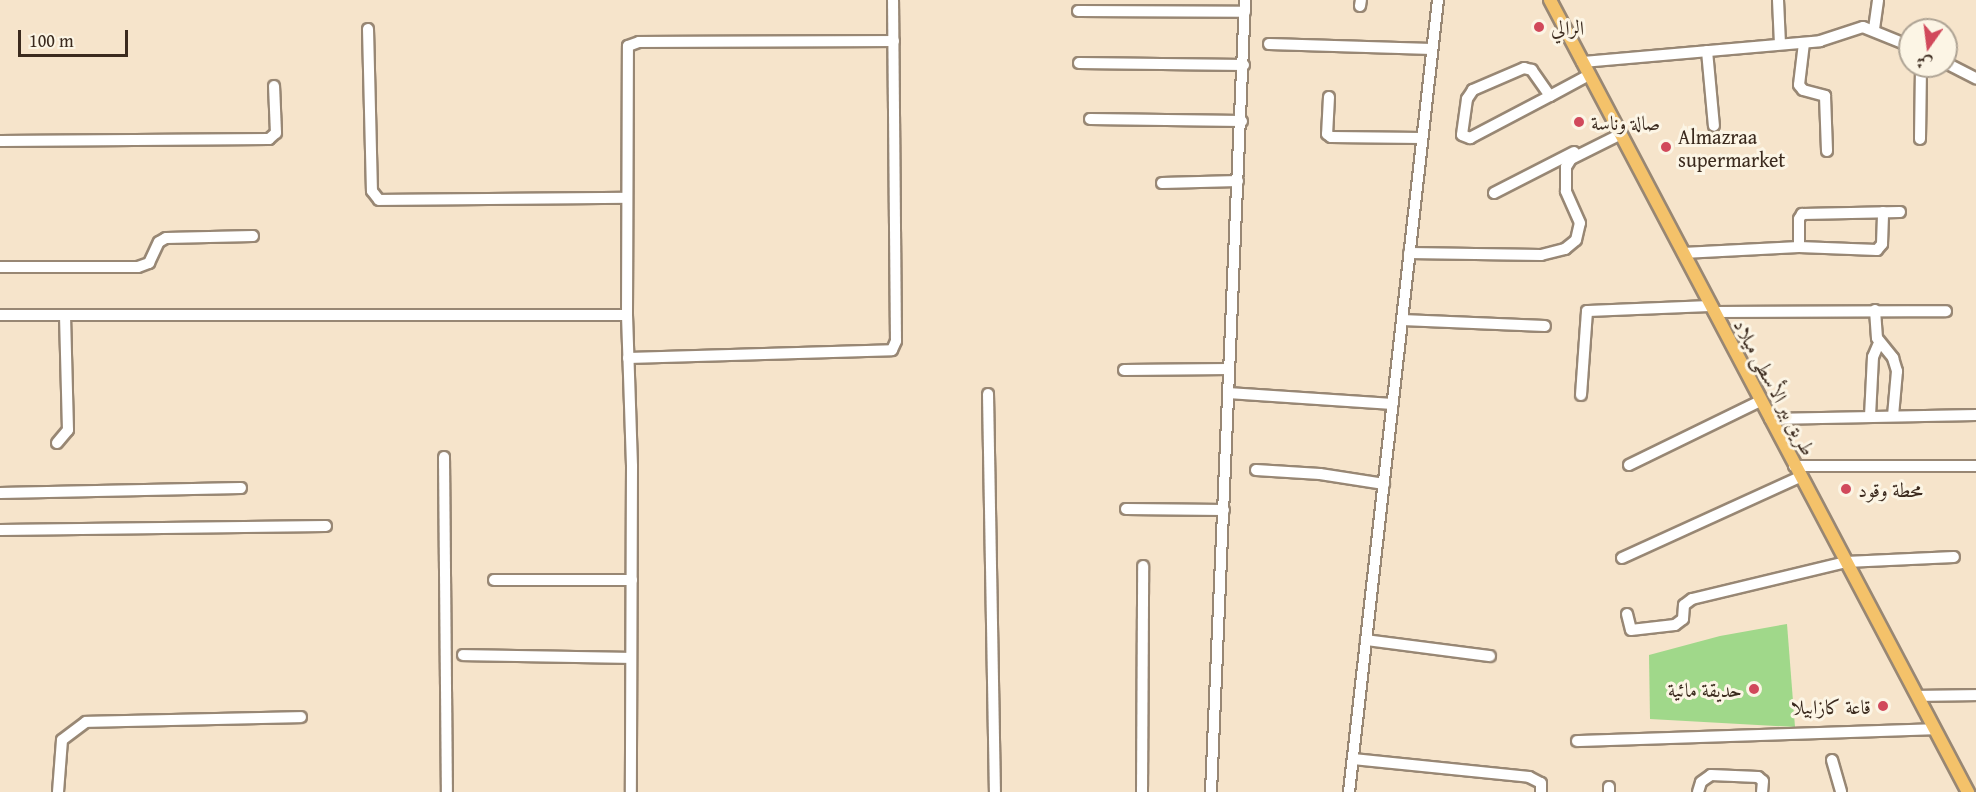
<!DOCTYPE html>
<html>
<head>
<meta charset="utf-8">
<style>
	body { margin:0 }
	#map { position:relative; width:1976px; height:792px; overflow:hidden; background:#f6e4cb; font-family:"Gentium Book Plus",Amiri,serif }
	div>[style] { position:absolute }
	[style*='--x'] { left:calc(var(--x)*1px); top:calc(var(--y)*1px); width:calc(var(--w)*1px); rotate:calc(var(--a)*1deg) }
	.green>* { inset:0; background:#a0d88a }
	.roads { filter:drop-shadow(2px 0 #988774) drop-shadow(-2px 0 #988774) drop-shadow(0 2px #988774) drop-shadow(0 -2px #988774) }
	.minor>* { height:10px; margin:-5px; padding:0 5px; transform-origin:5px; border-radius:5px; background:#fff }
	.major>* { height:12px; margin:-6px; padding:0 6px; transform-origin:6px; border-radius:6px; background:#f4c26a }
	.dots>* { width:16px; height:16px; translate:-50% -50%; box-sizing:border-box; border:3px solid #fcf5e5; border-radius:50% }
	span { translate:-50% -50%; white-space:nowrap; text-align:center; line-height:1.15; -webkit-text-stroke:6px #fcf5e5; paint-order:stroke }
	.poi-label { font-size:20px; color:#3b2a1e }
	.left { translate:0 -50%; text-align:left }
	.right { translate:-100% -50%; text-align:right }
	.street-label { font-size:20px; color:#3b2a1e }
	.north { position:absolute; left:1898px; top:18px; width:60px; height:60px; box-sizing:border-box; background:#fcf5e5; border:2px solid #afa495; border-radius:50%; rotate:194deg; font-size:16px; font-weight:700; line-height:24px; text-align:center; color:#3b2a1e }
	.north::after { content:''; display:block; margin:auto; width:21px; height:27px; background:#d1495b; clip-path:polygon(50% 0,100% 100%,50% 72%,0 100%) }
	.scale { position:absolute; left:18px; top:30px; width:110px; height:27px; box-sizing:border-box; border:3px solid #3b2a1e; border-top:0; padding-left:8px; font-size:18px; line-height:21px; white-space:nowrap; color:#3b2a1e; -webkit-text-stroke:4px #fcf5e5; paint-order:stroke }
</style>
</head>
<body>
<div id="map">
	<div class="green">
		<i style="clip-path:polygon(1787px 624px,1795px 727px,1650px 719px,1649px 655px,1720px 636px)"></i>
	</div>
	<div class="roads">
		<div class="minor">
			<i style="--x:1778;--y:0;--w:44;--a:87.4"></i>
			<i style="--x:1360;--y:6;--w:6;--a:-81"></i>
			<i style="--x:1078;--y:11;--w:167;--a:0.3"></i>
			<i style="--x:368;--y:29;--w:162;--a:88.6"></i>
			<i style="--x:372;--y:191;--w:11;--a:52"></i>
			<i style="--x:379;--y:200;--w:247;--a:-0.5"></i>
			<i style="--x:1874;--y:29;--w:29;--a:-82"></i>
			<i style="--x:1804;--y:43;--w:42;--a:96.8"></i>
			<i style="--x:1799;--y:85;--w:6;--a:51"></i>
			<i style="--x:1803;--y:90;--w:23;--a:15"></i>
			<i style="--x:1825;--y:96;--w:55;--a:87.9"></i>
			<i style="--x:1269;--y:44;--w:163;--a:1.8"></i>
			<i style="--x:1707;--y:51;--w:75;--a:84.7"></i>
			<i style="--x:1582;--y:62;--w:239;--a:-5"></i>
			<i style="--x:1820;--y:41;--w:45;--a:-18"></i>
			<i style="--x:1863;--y:27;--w:51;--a:22"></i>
			<i style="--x:1079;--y:63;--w:165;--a:0.7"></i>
			<i style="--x:1946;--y:63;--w:34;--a:27"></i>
			<i style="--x:1550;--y:96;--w:32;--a:-125"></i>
			<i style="--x:1532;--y:70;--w:8;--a:-166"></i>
			<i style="--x:1524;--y:68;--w:56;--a:156.7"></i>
			<i style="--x:1473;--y:90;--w:11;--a:124"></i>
			<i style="--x:1467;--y:99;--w:36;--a:98"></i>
			<i style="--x:1462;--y:135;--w:9;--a:21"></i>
			<i style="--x:1470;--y:138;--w:90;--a:-27.7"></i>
			<i style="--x:1550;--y:96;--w:44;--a:-28.3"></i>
			<i style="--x:1329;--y:97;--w:37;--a:93"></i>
			<i style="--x:1327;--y:134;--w:5;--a:37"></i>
			<i style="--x:1331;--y:137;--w:91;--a:0.6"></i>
			<i style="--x:1090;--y:119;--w:152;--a:0.8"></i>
			<i style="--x:1920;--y:139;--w:73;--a:-89.2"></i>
			<i style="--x:0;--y:141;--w:269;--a:-0.4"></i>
			<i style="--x:269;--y:139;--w:9;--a:-41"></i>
			<i style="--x:276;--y:133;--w:47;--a:-92.4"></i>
			<i style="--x:1162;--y:183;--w:76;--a:-1.5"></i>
			<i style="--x:1494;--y:193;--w:90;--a:-27.1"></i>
			<i style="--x:1799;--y:247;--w:28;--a:-90"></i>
			<i style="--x:1799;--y:219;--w:6;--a:-59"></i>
			<i style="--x:1802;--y:214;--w:98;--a:-1.2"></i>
			<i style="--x:1409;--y:253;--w:132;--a:0.9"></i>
			<i style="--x:1541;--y:255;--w:25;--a:-14"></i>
			<i style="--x:1565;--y:249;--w:14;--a:-39"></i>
			<i style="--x:1576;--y:240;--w:17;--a:-77"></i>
			<i style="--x:1580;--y:223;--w:35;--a:-114"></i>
			<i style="--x:1566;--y:191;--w:24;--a:-90"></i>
			<i style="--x:1566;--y:167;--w:9;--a:-58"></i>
			<i style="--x:1571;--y:159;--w:56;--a:-26.6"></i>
			<i style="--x:1683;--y:253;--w:116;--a:-3"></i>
			<i style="--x:1799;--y:247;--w:78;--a:2.2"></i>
			<i style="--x:1877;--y:250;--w:8;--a:-50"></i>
			<i style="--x:1882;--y:244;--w:32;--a:-88"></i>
			<i style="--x:0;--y:267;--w:138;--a:0"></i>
			<i style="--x:138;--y:267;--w:12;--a:-20"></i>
			<i style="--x:149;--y:263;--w:23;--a:-65"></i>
			<i style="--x:159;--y:242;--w:8;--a:-30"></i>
			<i style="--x:166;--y:238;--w:87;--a:-1.3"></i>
			<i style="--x:1875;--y:310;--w:28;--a:86"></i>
			<i style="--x:1877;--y:338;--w:26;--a:51"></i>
			<i style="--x:1893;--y:358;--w:14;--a:73"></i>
			<i style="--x:1897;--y:371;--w:45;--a:95.1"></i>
			<i style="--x:1714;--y:312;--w:232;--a:-0.2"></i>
			<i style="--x:0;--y:315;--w:627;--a:0"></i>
			<i style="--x:627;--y:315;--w:151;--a:88.1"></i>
			<i style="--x:632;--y:466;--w:326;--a:90.2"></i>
			<i style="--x:627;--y:315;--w:269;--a:-89.8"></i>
			<i style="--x:628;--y:46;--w:12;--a:-20"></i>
			<i style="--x:639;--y:42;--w:255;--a:-0.2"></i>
			<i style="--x:1402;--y:320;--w:143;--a:2.4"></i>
			<i style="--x:628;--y:358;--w:264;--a:-1.7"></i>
			<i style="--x:892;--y:350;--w:10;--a:-66"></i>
			<i style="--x:896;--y:341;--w:341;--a:-90.5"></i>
			<i style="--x:1124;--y:370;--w:105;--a:-0.5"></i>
			<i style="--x:1228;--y:393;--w:165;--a:3.8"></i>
			<i style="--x:988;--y:394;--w:398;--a:89"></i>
			<i style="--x:1581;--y:395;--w:84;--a:-85.9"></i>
			<i style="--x:1587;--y:311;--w:124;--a:-2.3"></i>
			<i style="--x:1870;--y:416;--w:59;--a:-87.1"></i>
			<i style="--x:1873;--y:357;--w:15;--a:-67"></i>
			<i style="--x:1770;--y:419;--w:206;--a:-1.1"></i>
			<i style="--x:57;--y:443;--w:17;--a:-50"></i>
			<i style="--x:68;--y:430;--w:115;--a:-91.5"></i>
			<i style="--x:444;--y:457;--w:335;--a:89.5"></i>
			<i style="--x:1629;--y:465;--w:146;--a:-26"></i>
			<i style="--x:1794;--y:466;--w:182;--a:0"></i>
			<i style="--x:1256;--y:470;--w:64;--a:3.6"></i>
			<i style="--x:1320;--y:474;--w:65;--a:8.9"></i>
			<i style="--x:0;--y:493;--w:241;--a:-1.2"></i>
			<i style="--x:1126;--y:509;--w:98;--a:0.6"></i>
			<i style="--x:0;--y:530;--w:326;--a:-0.7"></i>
			<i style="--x:1622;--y:558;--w:196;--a:-24.5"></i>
			<i style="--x:494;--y:580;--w:138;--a:0"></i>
			<i style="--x:1627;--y:614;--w:16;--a:76"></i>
			<i style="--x:1631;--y:630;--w:44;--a:-6.5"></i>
			<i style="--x:1675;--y:625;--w:10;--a:-37"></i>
			<i style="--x:1683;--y:619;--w:14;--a:-86"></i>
			<i style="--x:1684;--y:605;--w:10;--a:-37"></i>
			<i style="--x:1692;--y:599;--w:158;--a:-13.5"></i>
			<i style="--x:1846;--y:562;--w:108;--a:-2.7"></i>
			<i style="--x:1366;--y:640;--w:125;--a:7.4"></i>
			<i style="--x:463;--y:655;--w:167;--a:1"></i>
			<i style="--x:1918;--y:696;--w:58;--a:-1"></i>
			<i style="--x:1577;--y:741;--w:358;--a:-1.9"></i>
			<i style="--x:1353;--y:759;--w:177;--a:5.8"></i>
			<i style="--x:1529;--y:777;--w:13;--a:27"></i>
			<i style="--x:1541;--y:783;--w:9;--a:90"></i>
			<i style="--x:1832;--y:760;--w:33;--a:74"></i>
			<i style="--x:58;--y:792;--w:52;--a:-85.6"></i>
			<i style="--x:62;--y:740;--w:30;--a:-37"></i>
			<i style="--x:86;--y:722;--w:215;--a:-1.3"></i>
			<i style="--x:1142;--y:792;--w:226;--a:-89.7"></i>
			<i style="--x:1211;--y:792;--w:793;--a:-87.54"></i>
			<i style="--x:1349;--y:792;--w:797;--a:-83.59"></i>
			<i style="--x:1609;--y:792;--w:5;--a:-90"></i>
			<i style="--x:1698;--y:792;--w:10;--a:-73"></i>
			<i style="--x:1701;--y:782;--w:12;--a:-35"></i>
			<i style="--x:1711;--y:775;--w:47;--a:2.4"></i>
			<i style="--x:1758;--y:777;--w:6;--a:39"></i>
			<i style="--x:1763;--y:781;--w:11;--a:95"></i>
		</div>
		<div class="major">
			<i style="--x:1550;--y:0;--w:896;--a:62.18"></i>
		</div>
	</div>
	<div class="dots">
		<i style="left:1539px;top:27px;background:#d1495b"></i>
		<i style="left:1579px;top:122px;background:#d1495b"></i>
		<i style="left:1666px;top:147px;background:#d1495b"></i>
		<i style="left:1846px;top:489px;background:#d1495b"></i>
		<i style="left:1754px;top:689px;background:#d1495b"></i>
		<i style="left:1883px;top:706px;background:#d1495b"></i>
	</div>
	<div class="poi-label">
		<span class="left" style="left:1551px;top:27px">الرالي</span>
		<span class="left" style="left:1591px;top:122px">صالة وناسة</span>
		<span class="left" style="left:1678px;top:148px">Almazraa<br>supermarket</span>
		<span class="left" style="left:1858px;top:489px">محطة وقود</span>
		<span class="right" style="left:1742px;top:689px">حديقة مائية</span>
		<span class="right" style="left:1871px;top:706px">قاعة كازابيلا</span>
	</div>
	<div class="street-label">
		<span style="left:1775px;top:387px;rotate:62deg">طريق بير الأسطى ميلاد</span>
	</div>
	<div class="north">ش</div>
	<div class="scale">100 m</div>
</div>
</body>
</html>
